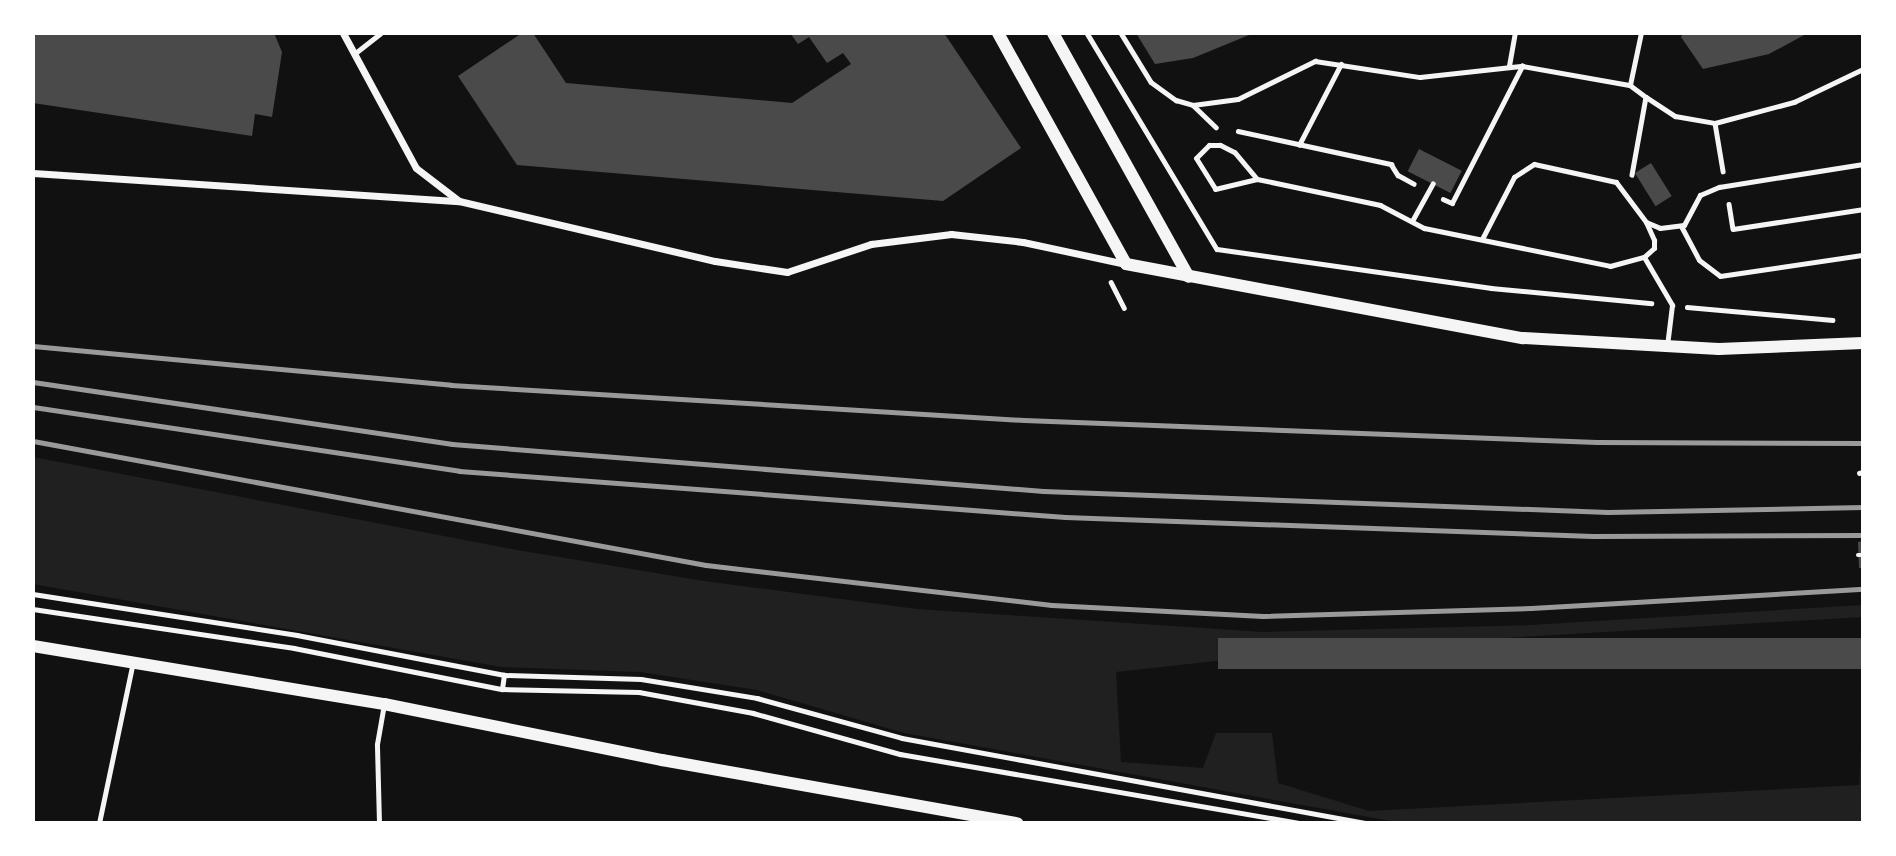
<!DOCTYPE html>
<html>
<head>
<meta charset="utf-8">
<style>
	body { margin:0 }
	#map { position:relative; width:1896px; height:856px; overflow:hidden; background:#111; font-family:"Open Sans",sans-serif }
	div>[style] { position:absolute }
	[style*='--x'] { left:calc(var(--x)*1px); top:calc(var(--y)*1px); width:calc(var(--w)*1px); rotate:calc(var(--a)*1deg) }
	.green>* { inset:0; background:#202020 }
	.building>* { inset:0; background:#4a4a4a; transform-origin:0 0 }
	.path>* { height:4.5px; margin:-2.25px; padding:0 2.25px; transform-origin:2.25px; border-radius:2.25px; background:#f5f5f5 }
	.service>* { height:5px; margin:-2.5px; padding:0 2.5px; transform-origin:2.5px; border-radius:2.5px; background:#f5f5f5 }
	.minor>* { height:7px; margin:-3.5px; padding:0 3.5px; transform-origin:3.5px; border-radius:3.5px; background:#f5f5f5 }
	.tertiary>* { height:12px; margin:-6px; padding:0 6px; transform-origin:6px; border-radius:6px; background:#f5f5f5 }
	.rail>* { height:5px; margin:-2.5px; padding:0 2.5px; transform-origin:2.5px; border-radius:2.5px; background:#9a9a9a }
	span { translate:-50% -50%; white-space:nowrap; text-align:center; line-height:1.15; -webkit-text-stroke:7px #fff; paint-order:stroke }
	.frame { position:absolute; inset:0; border:35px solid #fff; pointer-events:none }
</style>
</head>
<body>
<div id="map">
	<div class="green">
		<i style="clip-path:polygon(33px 457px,517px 550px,704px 581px,917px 609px,1263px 632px,1531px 625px,1863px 605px,1863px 617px,1334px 648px,1116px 672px,1121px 762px,1203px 768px,1216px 733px,1272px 733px,1278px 783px,1369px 811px,1859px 785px,1863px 704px,1863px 823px,1402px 823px,904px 733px,757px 690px,640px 672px,501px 667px,33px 584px)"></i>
	</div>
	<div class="building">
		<i style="clip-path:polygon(33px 33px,274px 33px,282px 52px,272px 117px,255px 114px,252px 136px,33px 103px)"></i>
		<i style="clip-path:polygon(522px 33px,533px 33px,566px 83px,792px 103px,851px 64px,843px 53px,827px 63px,809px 37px,798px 44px,790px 33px,944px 33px,1021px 148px,943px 201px,517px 165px,458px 76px)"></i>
		<i style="clip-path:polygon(1136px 33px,1254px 33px,1193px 58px,1155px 64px)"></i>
		<i style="clip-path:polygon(1683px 33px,1808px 33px,1769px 54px,1703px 69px,1681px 37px)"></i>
		<i style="left:1419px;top:149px;width:48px;height:25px;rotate:27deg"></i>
		<i style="left:1651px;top:163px;width:39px;height:19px;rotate:58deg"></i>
		<i style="clip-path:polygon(1863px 541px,1863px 568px,1859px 568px,1858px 542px)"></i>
		<i style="left:1863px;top:638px;width:31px;height:645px;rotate:90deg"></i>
	</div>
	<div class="path">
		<i style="--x:1087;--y:33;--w:252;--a:59"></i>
		<i style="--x:1217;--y:249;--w:277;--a:8.1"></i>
		<i style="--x:1491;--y:288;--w:161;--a:5.4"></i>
		<i style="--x:1121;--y:33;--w:57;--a:58.5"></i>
		<i style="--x:1151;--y:82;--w:31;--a:36"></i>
		<i style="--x:1176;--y:100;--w:18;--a:16"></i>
		<i style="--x:1193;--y:105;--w:45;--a:-7.6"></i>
		<i style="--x:1238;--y:99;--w:86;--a:-26.3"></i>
		<i style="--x:1315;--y:61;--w:106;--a:8.7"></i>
		<i style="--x:1420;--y:77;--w:103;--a:-6.2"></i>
		<i style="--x:1522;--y:66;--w:110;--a:10"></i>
		<i style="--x:1630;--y:85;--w:20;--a:37"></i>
		<i style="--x:1646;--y:97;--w:79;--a:100.2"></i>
		<i style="--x:1509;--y:66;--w:34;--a:-80"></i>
		<i style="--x:1630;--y:85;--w:53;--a:-78.1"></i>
		<i style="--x:1646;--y:97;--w:35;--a:33"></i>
		<i style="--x:1675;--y:116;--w:41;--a:9.9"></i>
		<i style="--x:1715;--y:123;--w:82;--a:-14.9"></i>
		<i style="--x:1794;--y:102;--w:76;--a:-25.6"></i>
		<i style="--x:1193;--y:105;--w:32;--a:44"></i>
		<i style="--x:1715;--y:123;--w:49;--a:80.5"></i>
		<i style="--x:1238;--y:131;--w:157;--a:12.2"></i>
		<i style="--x:1391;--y:164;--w:13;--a:58"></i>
		<i style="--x:1398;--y:175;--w:18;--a:29"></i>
		<i style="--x:1299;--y:145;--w:91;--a:-62.6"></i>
		<i style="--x:1443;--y:199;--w:10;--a:24"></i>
		<i style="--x:1452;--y:203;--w:154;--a:-62.9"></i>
		<i style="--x:1729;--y:204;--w:25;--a:81"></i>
		<i style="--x:1733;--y:229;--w:132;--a:-8.7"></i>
		<i style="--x:1111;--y:282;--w:29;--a:63"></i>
		<i style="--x:1687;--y:307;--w:146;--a:5.1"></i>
		<i style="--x:1859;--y:473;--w:4;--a:-14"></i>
		<i style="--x:1858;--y:555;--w:5;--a:0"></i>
		<i style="--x:33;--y:594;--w:267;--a:8.8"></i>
		<i style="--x:297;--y:635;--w:211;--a:10.9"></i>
		<i style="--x:504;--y:675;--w:137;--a:1.7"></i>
		<i style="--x:641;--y:679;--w:118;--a:9.3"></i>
		<i style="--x:757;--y:698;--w:150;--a:15.4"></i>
		<i style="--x:902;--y:738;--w:472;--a:10.4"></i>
		<i style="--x:33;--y:609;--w:264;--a:8.5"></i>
		<i style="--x:294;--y:648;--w:212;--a:11.2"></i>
		<i style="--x:502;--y:689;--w:137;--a:1.3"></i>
		<i style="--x:639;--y:692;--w:116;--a:10.4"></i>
		<i style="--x:753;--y:713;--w:153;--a:15.6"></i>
		<i style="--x:900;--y:754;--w:406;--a:9.8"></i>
		<i style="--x:502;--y:689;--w:14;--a:-82"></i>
	</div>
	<div class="service">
		<i style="--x:354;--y:54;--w:34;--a:-38"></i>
		<i style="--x:1257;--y:179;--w:35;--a:-130"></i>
		<i style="--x:1234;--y:152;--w:16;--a:-153"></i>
		<i style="--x:1220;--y:145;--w:11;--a:180"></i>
		<i style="--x:1209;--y:145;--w:18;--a:135"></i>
		<i style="--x:1196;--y:158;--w:36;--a:58"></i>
		<i style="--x:1215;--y:189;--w:43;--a:-13.4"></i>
		<i style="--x:1257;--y:179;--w:126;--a:11.9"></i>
		<i style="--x:1380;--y:205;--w:50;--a:27.6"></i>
		<i style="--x:1424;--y:228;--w:190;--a:11.5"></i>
		<i style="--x:1610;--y:266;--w:35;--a:-15"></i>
		<i style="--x:1644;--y:257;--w:56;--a:59.7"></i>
		<i style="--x:1672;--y:305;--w:41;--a:97"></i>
		<i style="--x:1412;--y:221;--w:43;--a:-61.1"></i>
		<i style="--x:1646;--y:222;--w:15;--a:23"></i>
		<i style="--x:1660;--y:228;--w:24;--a:-7"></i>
		<i style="--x:1684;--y:225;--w:34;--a:-62"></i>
		<i style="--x:1700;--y:195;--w:21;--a:-23"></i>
		<i style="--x:1719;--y:187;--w:146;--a:-9.1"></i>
		<i style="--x:1681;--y:226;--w:38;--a:62"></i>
		<i style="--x:1699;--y:260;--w:26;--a:37"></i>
		<i style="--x:1720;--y:276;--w:145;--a:-8.4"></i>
		<i style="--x:1482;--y:239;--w:70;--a:-62.7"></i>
		<i style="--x:1514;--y:177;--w:24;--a:-33"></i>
		<i style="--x:1534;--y:164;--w:84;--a:12.4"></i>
		<i style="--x:1616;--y:182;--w:50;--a:53.1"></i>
		<i style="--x:1646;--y:222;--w:20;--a:66"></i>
		<i style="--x:1654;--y:240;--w:8;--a:90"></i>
		<i style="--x:1654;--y:248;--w:13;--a:138"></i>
		<i style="--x:99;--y:823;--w:165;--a:-78.1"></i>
		<i style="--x:379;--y:823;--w:79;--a:-91.5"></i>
		<i style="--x:377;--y:744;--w:41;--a:-80.1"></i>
	</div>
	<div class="minor">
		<i style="--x:343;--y:33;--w:153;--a:61.6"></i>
		<i style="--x:416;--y:168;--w:54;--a:37.5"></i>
		<i style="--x:459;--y:201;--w:263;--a:13.2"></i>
		<i style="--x:715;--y:261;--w:73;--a:8.7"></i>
		<i style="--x:787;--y:272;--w:89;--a:-18.4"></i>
		<i style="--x:871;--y:244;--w:81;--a:-7.1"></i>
		<i style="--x:951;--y:234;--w:72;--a:6.3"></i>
		<i style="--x:1023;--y:242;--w:105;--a:12.1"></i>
		<i style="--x:33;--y:173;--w:427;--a:3.8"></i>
	</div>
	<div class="tertiary">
		<i style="--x:998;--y:33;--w:264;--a:61"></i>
		<i style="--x:1126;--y:264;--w:404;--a:10.6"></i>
		<i style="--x:1523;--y:338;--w:196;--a:3.2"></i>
		<i style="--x:1719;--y:349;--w:144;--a:-2.4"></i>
		<i style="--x:1053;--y:33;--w:279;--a:60.9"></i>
		<i style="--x:33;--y:646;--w:356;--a:9.4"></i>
		<i style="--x:384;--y:704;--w:284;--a:11.4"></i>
		<i style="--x:662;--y:760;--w:361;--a:10.1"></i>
	</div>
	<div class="rail">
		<i style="--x:33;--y:346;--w:420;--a:5.3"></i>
		<i style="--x:451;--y:385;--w:574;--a:3.5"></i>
		<i style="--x:1024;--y:420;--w:573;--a:2.2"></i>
		<i style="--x:1597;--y:442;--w:266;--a:0.2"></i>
		<i style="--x:33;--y:382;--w:424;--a:8.4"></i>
		<i style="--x:452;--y:444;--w:593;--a:4.55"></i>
		<i style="--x:1043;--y:491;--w:565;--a:2.13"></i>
		<i style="--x:1608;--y:512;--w:255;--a:-1.1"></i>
		<i style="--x:33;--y:407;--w:431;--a:8.5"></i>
		<i style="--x:459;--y:471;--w:608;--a:4.34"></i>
		<i style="--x:1065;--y:517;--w:528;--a:2.06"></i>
		<i style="--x:1593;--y:536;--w:270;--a:-0.2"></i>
		<i style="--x:33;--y:441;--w:684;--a:10.44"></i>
		<i style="--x:706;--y:565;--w:348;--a:6.6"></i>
		<i style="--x:1052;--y:605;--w:211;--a:3"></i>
		<i style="--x:1263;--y:616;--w:268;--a:-1.7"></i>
		<i style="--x:1531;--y:608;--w:333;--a:-3.3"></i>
	</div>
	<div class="frame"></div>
</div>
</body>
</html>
